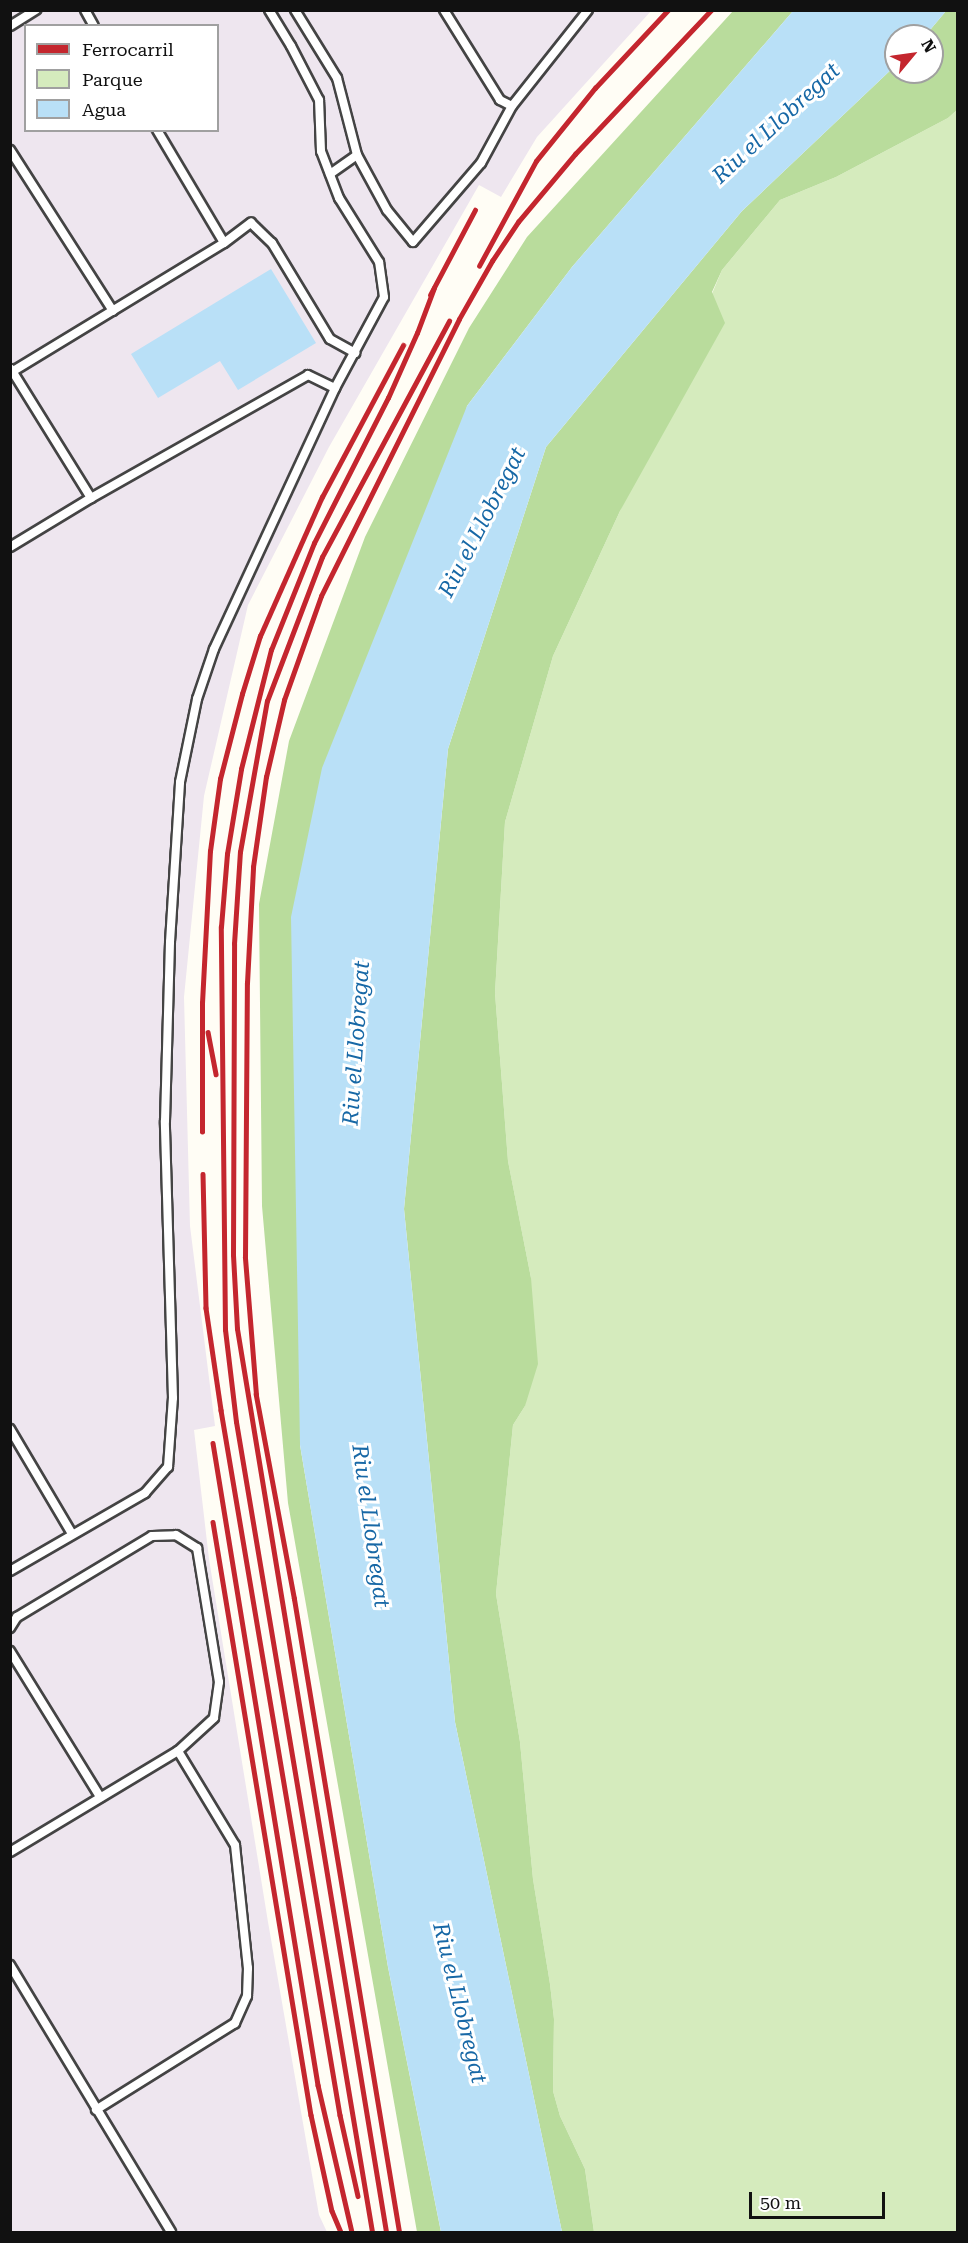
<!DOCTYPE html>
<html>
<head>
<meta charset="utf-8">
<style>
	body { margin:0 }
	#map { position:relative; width:968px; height:2243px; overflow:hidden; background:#fffdf5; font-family:"Roboto Serif",serif }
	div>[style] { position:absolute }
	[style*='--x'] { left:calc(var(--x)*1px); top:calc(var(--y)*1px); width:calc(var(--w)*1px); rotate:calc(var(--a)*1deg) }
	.industrial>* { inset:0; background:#eee6ef }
	.green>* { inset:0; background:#d5ebbd }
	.forest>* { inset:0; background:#b9dc9c }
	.water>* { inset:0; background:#b9e0f7 }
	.roads { filter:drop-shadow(2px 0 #444) drop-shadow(-2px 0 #444) drop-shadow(0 2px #444) drop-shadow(0 -2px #444) }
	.lane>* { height:8px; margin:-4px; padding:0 4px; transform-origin:4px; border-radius:4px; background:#fff }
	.rail>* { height:4.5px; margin:-2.25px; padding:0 2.25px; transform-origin:2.25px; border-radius:2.25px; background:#c4262e }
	span { translate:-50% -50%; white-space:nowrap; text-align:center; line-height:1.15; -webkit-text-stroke:6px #fff; paint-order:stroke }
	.water-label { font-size:22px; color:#1768a6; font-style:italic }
	.frame { position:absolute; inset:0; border:12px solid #111; pointer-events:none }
	.legend { position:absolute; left:24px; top:24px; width:195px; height:108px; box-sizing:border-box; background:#fff; border:2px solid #a0a0a0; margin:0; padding:8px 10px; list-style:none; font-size:18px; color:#111 }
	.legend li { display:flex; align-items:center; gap:12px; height:30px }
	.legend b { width:30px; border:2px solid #a0a0a0 }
	.north { position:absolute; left:884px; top:24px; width:60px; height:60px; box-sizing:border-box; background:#fff; border:2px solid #a0a0a0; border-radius:50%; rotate:61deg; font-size:16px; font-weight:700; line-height:24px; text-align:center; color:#111 }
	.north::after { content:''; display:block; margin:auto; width:21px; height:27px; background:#c4262e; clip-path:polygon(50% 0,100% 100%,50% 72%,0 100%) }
	.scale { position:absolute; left:749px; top:2192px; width:136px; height:27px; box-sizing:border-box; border:3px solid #111; border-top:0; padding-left:8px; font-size:18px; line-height:21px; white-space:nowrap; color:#111; -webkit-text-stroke:4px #fff; paint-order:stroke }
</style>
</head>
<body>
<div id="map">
	<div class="industrial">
		<i style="clip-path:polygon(evenodd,11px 11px,651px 11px,537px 137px,501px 197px,479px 185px,329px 447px,248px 605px,204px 796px,184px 997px,190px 1226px,215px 1426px,194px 1430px,209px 1559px,268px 1922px,319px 2215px,327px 2232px,11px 2232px,11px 11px,26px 26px,218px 26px,218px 130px,26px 130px,26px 26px)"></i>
	</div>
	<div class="green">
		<i style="clip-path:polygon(957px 110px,957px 2232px,594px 2232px,585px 2169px,560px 2116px,553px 2091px,554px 2019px,550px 1984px,533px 1879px,520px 1742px,496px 1594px,513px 1425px,525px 1406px,531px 1278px,508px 1161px,495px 993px,505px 822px,553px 656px,620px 511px,722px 270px,780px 200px,836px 177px,948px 118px)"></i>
	</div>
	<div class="forest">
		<i style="clip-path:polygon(733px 11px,793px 11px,572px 267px,467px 406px,300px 1445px,388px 1967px,441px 2232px,417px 2232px,288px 1503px,262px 1206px,259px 904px,289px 741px,365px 537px,469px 328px,527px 237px)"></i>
		<i style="clip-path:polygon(946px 11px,957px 11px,957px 110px,948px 118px,836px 177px,780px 200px,722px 270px,712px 292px,725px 323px,620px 511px,553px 656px,505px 822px,495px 993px,508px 1161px,531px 1278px,538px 1364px,525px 1406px,513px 1425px,496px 1594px,520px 1742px,533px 1879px,550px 1984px,554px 2019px,553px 2091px,560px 2116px,585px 2169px,594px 2232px,562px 2232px,455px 1722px,404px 1209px,448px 749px,546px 447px,742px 211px,896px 65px,896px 72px,932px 72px,932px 36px,925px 36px)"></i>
	</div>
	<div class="water">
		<i style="clip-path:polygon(793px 11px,946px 11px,925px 36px,896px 36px,896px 65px,742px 211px,546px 447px,448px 749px,404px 1209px,455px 1722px,562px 2232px,441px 2232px,388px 1967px,300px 1445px,291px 917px,322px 768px,467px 406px,572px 267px)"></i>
		<i style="clip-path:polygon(271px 269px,316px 343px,238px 390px,220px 361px,158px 398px,131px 354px)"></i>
	</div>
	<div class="roads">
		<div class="lane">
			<i style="--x:85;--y:10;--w:18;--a:61"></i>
			<i style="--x:295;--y:10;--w:80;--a:58.3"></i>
			<i style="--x:337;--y:78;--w:80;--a:75.4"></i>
			<i style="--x:357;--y:155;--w:63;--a:61.4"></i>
			<i style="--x:387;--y:210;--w:41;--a:50.9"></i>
			<i style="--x:413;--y:242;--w:104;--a:-49.3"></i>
			<i style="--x:481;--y:163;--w:65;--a:-61.5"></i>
			<i style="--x:512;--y:106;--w:122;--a:-51.6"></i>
			<i style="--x:444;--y:10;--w:106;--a:58.1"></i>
			<i style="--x:500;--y:100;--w:13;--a:27"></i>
			<i style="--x:10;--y:26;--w:31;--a:-32"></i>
			<i style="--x:157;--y:130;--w:131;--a:59.3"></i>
			<i style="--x:10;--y:150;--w:191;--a:57.4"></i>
			<i style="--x:330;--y:174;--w:33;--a:-35"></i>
			<i style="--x:11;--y:369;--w:152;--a:58.2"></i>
			<i style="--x:10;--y:373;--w:250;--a:-31.3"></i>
			<i style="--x:224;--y:243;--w:34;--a:-37"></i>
			<i style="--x:251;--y:223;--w:29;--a:44"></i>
			<i style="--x:272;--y:243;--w:112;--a:58.9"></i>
			<i style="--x:330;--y:339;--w:29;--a:29"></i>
			<i style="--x:10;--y:547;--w:95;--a:-31.2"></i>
			<i style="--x:91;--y:498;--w:249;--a:-29.5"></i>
			<i style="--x:308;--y:375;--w:30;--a:26"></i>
			<i style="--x:10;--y:1429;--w:122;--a:59.4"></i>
			<i style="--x:10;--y:1571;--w:156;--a:-30"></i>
			<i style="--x:145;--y:1493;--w:35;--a:-49"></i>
			<i style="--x:168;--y:1467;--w:69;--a:-85.9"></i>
			<i style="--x:173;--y:1398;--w:277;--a:-91.7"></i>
			<i style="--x:165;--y:1121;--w:179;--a:-88.4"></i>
			<i style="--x:170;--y:942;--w:160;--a:-86.4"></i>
			<i style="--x:180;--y:782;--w:85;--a:-78.4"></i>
			<i style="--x:197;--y:699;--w:53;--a:-71.2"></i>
			<i style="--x:214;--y:649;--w:288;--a:-65.1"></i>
			<i style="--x:335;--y:388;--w:103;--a:-61.7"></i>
			<i style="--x:384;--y:297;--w:35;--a:-98"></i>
			<i style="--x:379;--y:262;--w:75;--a:-122"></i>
			<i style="--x:339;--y:198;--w:50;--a:-111"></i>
			<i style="--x:321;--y:151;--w:51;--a:-92.2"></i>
			<i style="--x:319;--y:100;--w:61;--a:-117.4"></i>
			<i style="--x:291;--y:46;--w:42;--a:-121.4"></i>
			<i style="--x:10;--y:1628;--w:13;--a:-58"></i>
			<i style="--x:17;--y:1617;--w:157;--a:-31"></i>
			<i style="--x:152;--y:1536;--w:24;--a:-2"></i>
			<i style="--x:176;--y:1535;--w:25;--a:32"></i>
			<i style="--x:197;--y:1548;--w:136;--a:80.7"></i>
			<i style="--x:219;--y:1682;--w:36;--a:98"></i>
			<i style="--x:214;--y:1718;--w:49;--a:137.5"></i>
			<i style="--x:178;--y:1751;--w:110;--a:58.8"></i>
			<i style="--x:235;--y:1845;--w:124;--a:84"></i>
			<i style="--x:248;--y:1968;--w:28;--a:92"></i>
			<i style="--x:247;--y:1996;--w:30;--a:114"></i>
			<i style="--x:235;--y:2023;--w:164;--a:148"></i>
			<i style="--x:10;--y:1651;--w:172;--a:58.3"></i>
			<i style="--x:10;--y:1852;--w:196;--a:-31"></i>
			<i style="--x:10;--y:1965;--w:312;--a:58.9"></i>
		</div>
	</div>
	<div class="rail">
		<i style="--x:479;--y:266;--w:119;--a:-61.5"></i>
		<i style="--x:536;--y:161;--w:94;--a:-51.1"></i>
		<i style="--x:595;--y:88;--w:107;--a:-46.9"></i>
		<i style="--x:430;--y:295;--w:96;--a:-62.1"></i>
		<i style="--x:208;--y:1032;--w:43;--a:79.2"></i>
		<i style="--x:202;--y:1132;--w:129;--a:-90"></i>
		<i style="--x:202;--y:1003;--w:152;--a:-87"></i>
		<i style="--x:210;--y:851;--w:73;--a:-82.1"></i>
		<i style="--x:220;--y:779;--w:88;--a:-75.5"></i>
		<i style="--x:242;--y:694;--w:61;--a:-72.8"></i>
		<i style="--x:260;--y:636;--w:152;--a:-66"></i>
		<i style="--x:322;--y:497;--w:172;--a:-61.9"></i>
		<i style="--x:203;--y:1174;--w:134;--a:88.7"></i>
		<i style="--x:206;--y:1308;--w:103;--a:81.6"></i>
		<i style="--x:221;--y:1410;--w:715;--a:80.42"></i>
		<i style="--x:340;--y:2115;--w:83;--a:77.5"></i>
		<i style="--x:213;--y:1443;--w:651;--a:80.71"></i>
		<i style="--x:318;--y:2085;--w:151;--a:77"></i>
		<i style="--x:213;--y:1522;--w:601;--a:80.62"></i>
		<i style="--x:311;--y:2115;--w:98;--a:77.7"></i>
		<i style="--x:332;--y:2211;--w:23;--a:67"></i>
		<i style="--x:372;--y:2232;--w:821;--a:-99.53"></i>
		<i style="--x:236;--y:1422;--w:93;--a:-96.8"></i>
		<i style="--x:225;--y:1330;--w:403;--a:-90.6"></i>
		<i style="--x:221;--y:927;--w:73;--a:-85.3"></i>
		<i style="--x:227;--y:854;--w:86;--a:-80.6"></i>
		<i style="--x:241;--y:769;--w:123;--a:-75.9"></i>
		<i style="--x:271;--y:650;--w:115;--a:-68.1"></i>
		<i style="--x:314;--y:543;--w:163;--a:-63"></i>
		<i style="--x:388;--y:398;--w:71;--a:-66"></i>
		<i style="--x:417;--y:333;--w:48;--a:-69.3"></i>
		<i style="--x:386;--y:2232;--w:915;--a:-99.37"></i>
		<i style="--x:237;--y:1329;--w:74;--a:-93.1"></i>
		<i style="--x:233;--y:1255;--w:311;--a:-89.8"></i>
		<i style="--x:234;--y:944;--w:92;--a:-86.3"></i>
		<i style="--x:240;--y:852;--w:153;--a:-79.9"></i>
		<i style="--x:267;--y:701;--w:154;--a:-69.1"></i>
		<i style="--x:322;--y:557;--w:268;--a:-61.7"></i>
		<i style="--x:399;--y:2232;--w:642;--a:-99.42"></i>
		<i style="--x:294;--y:1599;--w:208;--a:-100.6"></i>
		<i style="--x:256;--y:1395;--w:138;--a:-94.6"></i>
		<i style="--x:245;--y:1257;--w:274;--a:-89.6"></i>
		<i style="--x:247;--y:983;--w:116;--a:-87"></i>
		<i style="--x:253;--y:867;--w:91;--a:-81.8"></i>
		<i style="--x:266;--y:777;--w:79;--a:-76.8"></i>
		<i style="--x:284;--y:700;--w:110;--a:-70.4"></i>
		<i style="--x:321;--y:596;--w:309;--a:-63.5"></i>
		<i style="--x:459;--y:319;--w:67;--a:-60.4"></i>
		<i style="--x:492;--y:261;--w:47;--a:-56.3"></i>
		<i style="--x:518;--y:222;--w:89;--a:-50"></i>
		<i style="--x:575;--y:154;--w:198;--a:-46.6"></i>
	</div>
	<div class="water-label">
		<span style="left:776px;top:123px;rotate:-43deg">Riu el Llobregat</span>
		<span style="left:482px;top:522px;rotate:-63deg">Riu el Llobregat</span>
		<span style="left:356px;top:1043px;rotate:-86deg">Riu el Llobregat</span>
		<span style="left:371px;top:1526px;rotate:82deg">Riu el Llobregat</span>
		<span style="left:460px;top:2003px;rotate:76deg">Riu el Llobregat</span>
	</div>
	<div class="frame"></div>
	<ul class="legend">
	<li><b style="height:8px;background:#c4262e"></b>Ferrocarril</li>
	<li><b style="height:16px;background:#d5ebbd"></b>Parque</li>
	<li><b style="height:16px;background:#b9e0f7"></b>Agua</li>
	</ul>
	<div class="north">N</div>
	<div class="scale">50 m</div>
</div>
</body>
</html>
